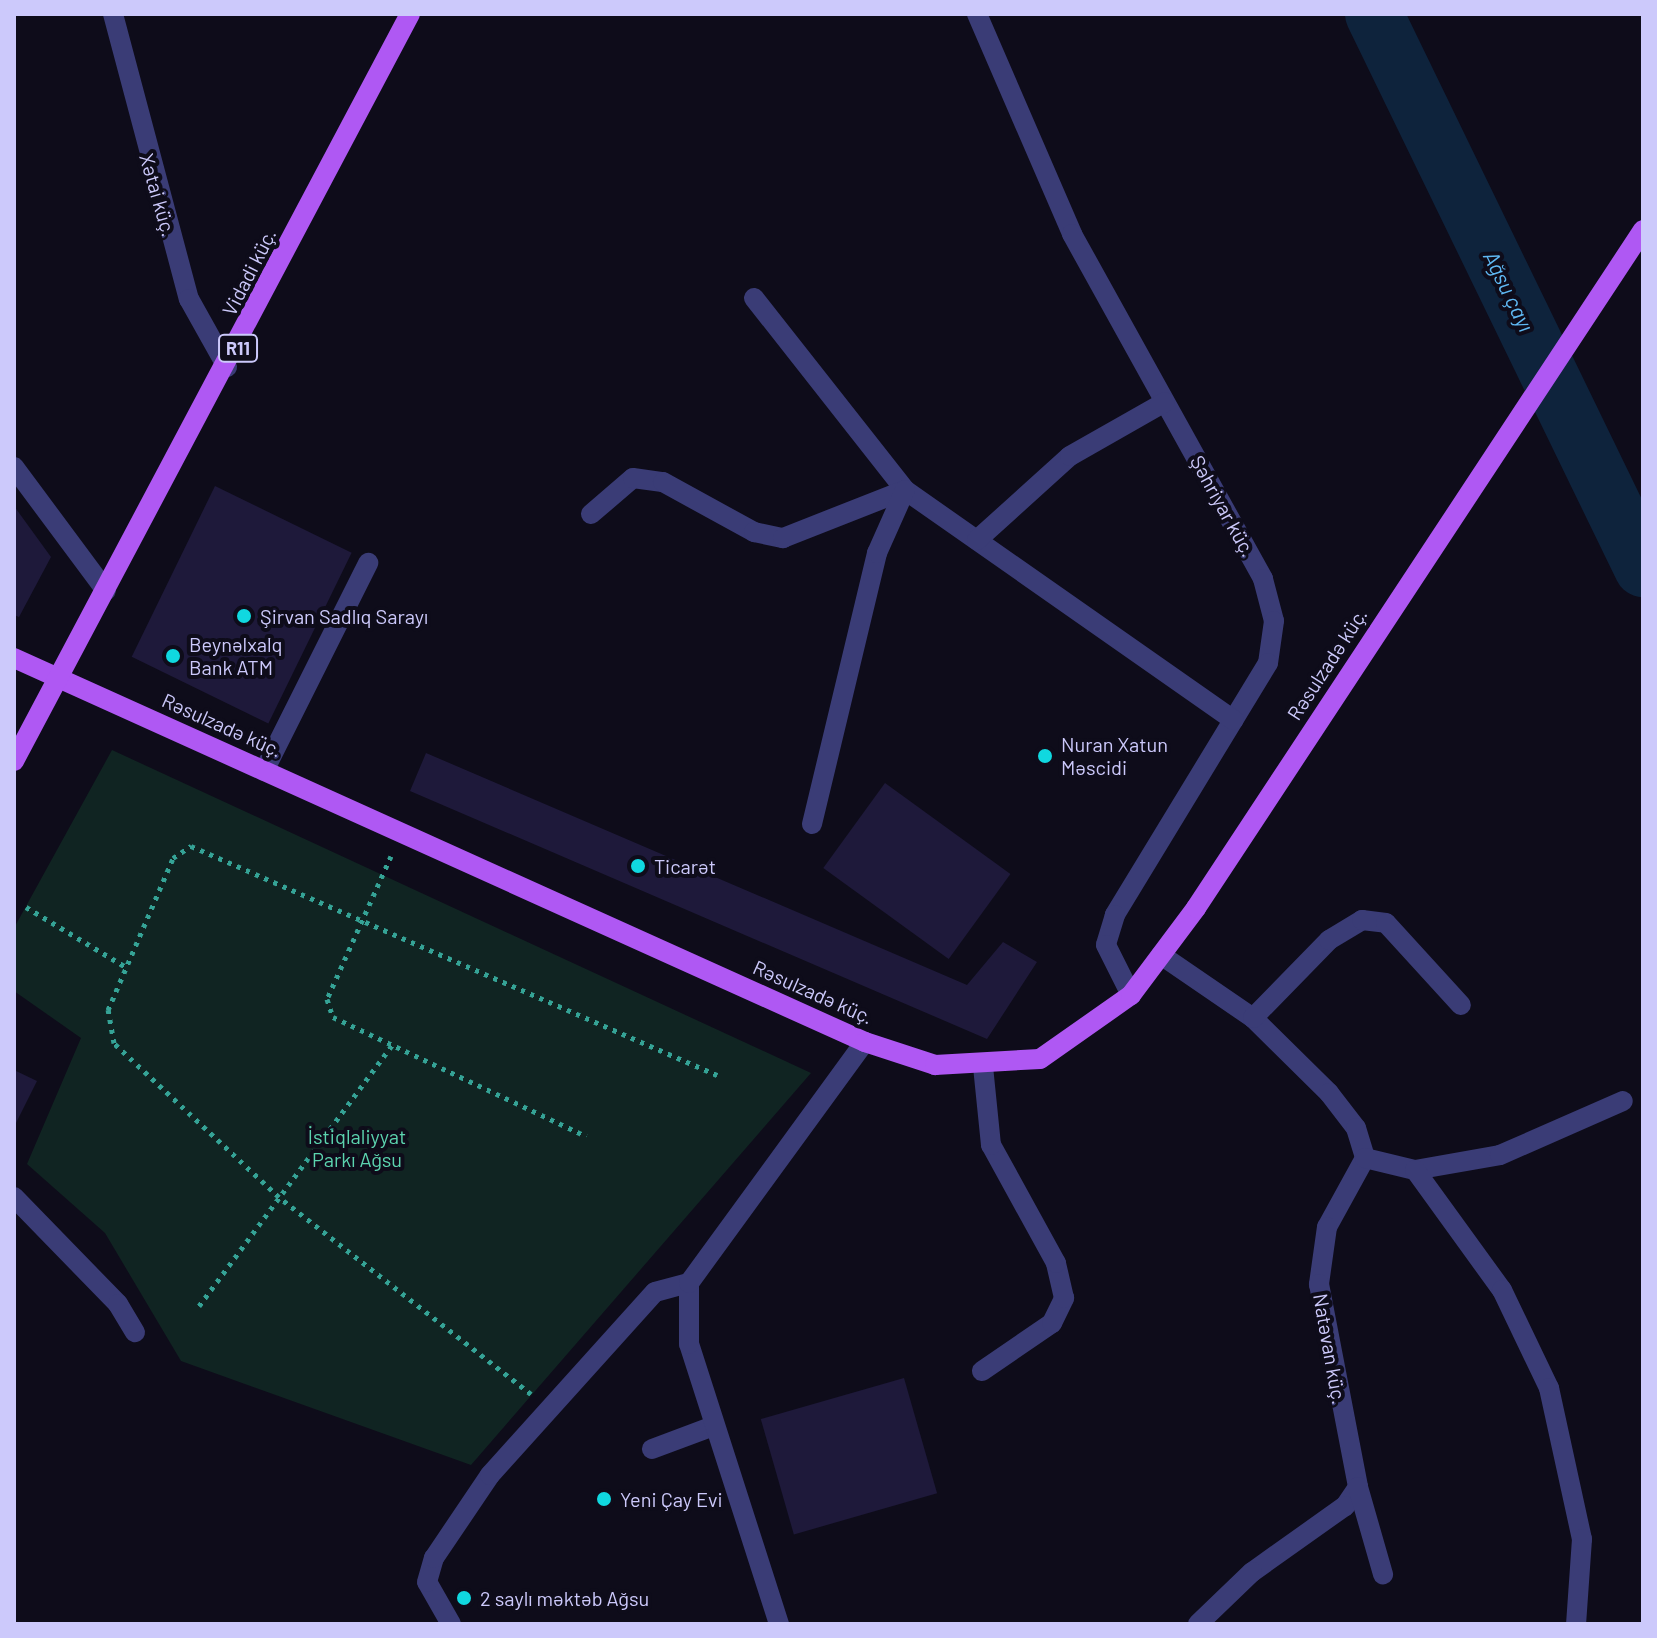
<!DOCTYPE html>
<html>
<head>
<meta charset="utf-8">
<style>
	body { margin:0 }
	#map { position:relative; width:1657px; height:1638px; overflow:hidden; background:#0e0c1a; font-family:Barlow,sans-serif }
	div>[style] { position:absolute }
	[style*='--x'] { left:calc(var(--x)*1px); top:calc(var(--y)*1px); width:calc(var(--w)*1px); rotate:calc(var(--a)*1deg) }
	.green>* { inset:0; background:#102422 }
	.river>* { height:58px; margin:-29px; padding:0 29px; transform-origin:29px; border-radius:29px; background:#0e233c }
	.building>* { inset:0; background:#1e193a; transform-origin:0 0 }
	.path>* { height:5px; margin-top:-2.5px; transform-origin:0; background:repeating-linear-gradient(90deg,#35a396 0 4px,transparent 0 10px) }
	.minor>* { height:20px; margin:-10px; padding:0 10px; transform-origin:10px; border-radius:10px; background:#3a3c76 }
	.major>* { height:20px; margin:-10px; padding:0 10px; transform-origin:10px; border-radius:10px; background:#af58f3 }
	.dots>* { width:22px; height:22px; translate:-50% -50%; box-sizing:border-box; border:4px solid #0e0c1a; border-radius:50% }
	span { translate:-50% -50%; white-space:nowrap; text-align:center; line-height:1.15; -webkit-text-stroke:8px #0e0c1a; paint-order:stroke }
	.shield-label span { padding:2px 6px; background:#0e0c1a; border:2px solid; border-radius:6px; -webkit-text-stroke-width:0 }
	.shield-label { font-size:18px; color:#ccc9fb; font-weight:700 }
	.street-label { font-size:20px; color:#ccc9fb }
	.poi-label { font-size:20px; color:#ccc9fb }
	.left { translate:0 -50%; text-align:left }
	.park-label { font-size:20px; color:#5cd4af }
	.water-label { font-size:22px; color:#5fb8f3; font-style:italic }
	.frame { position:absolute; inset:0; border:16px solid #ccc9fb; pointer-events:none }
</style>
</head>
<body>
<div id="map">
	<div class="green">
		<i style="clip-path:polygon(112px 750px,811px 1073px,471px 1465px,181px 1361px,105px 1233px,27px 1164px,81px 1038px,14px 991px,14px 928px)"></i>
	</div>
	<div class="river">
		<i style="--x:1374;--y:14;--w:616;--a:64.1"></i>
	</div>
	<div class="building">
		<i style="left:215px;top:486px;width:152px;height:190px;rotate:26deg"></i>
		<i style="clip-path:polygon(14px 506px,51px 557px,19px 617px,14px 615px)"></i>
		<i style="clip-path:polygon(426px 753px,967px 985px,1003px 942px,1037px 962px,987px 1039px,410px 791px)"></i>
		<i style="left:885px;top:783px;width:155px;height:105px;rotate:36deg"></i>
		<i style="clip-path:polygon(14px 1070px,37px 1081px,14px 1127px)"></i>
		<i style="left:904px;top:1378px;width:120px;height:149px;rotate:74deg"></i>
	</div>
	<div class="path">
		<i style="--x:391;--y:856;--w:157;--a:114.1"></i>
		<i style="--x:327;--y:999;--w:19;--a:72"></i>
		<i style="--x:333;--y:1017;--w:280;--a:25.2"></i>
		<i style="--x:26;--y:907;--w:117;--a:31"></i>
		<i style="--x:199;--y:1306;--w:325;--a:-53.5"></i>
		<i style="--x:531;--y:1394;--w:320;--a:-142"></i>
		<i style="--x:279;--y:1197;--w:226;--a:-137"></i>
		<i style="--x:114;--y:1043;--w:34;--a:-100"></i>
		<i style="--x:108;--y:1010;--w:165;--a:-66.8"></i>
		<i style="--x:173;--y:858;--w:22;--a:-34"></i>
		<i style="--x:191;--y:846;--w:574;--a:23.53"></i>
	</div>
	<div class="minor">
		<i style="--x:113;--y:14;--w:295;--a:75.1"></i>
		<i style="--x:189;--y:299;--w:78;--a:60.8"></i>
		<i style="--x:977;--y:14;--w:240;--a:66.6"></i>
		<i style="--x:1072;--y:234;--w:394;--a:61"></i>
		<i style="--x:1263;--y:579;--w:43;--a:75.3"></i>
		<i style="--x:1274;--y:621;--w:42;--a:98.1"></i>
		<i style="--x:1268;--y:663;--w:295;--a:121.3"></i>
		<i style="--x:1115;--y:915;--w:31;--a:107"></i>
		<i style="--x:1106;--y:945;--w:56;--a:63.4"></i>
		<i style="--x:754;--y:298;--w:244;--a:51.8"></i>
		<i style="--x:905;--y:490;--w:401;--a:35"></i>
		<i style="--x:14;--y:467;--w:154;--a:53.4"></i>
		<i style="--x:591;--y:514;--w:55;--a:-40.6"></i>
		<i style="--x:633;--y:478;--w:30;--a:8"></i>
		<i style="--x:663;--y:482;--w:104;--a:28.8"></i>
		<i style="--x:754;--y:532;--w:30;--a:12"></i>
		<i style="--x:783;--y:538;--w:131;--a:-21.5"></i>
		<i style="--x:977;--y:540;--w:125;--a:-42.1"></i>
		<i style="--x:1070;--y:456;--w:109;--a:-29.6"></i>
		<i style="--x:264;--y:771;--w:233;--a:-63.4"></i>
		<i style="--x:812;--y:824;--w:279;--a:-76.5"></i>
		<i style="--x:877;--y:553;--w:69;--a:-66"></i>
		<i style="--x:1161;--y:955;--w:112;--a:34.4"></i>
		<i style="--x:1253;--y:1018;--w:107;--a:44.6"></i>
		<i style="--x:1329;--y:1093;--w:44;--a:52.4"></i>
		<i style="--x:1356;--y:1128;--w:31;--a:73"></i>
		<i style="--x:1365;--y:1158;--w:79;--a:118.8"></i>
		<i style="--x:1327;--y:1227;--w:58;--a:98"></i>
		<i style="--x:1319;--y:1284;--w:207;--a:79.1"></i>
		<i style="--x:1358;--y:1487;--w:23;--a:124"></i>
		<i style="--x:1345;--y:1506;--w:114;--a:144.6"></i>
		<i style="--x:1252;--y:1572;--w:75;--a:136.1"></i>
		<i style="--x:1253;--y:1018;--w:109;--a:-45.7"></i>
		<i style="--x:1329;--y:940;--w:39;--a:-31"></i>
		<i style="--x:1362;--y:920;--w:24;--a:7"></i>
		<i style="--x:1386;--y:923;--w:111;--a:47.6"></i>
		<i style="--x:1365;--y:1158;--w:51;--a:13.5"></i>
		<i style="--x:1415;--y:1170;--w:86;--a:-10"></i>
		<i style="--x:1500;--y:1155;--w:134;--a:-23.7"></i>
		<i style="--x:1415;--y:1170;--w:148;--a:54.1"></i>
		<i style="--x:1502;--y:1290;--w:109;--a:64.4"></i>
		<i style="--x:1549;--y:1388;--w:155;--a:77.7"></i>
		<i style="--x:1582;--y:1539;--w:85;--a:94"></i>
		<i style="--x:14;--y:1197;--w:149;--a:45.8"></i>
		<i style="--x:118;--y:1304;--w:33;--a:59"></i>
		<i style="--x:982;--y:1371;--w:85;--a:-34.4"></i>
		<i style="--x:1052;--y:1323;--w:28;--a:-64"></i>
		<i style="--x:1064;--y:1298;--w:36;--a:-103"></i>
		<i style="--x:1056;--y:1263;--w:135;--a:-118.8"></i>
		<i style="--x:991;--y:1145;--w:79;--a:-95.8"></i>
		<i style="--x:652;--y:1449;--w:66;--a:-20.4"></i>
		<i style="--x:1358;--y:1487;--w:91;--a:74"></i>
		<i style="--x:451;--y:1624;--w:48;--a:-119.7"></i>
		<i style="--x:427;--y:1582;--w:25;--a:-74"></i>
		<i style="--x:434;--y:1558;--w:100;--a:-56"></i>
		<i style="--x:490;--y:1475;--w:246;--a:-48"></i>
		<i style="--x:655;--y:1292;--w:35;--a:-15"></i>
		<i style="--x:779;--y:1624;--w:294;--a:-107.8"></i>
		<i style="--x:689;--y:1344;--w:61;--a:-90"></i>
		<i style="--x:689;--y:1283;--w:298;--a:-53.9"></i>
	</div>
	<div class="major">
		<i style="--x:14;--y:658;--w:934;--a:24.29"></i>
		<i style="--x:865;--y:1042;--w:74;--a:18.2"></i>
		<i style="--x:935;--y:1065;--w:105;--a:-3.3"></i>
		<i style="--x:1040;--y:1059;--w:111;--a:-35.1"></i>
		<i style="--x:1131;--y:995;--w:109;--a:-53.2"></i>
		<i style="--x:1196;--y:908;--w:812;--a:-56.6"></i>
		<i style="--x:14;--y:761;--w:845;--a:-62.07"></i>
	</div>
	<div class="dots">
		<i style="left:244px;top:616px;background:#10d8e0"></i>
		<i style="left:173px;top:656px;background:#10d8e0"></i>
		<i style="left:1045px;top:756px;background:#10d8e0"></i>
		<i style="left:638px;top:866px;background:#10d8e0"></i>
		<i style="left:604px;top:1499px;background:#10d8e0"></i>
		<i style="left:464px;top:1598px;background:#10d8e0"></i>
	</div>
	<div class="shield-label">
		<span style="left:238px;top:348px">R11</span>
	</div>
	<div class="street-label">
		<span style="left:158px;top:195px;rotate:74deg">Xətai küç.</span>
		<span style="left:249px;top:272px;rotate:-63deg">Vidadi küç.</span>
		<span style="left:1223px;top:506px;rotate:61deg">Şəhriyar küç.</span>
		<span style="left:1327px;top:664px;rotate:-57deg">Rəsulzadə küç.</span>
		<span style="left:222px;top:725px;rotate:24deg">Rəsulzadə küç.</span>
		<span style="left:813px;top:992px;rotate:24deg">Rəsulzadə küç.</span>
		<span style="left:1330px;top:1349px;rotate:80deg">Natəvan küç.</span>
	</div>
	<div class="poi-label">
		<span class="left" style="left:260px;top:616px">Şirvan Sadlıq Sarayı</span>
		<span class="left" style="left:189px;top:656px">Beynəlxalq<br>Bank ATM</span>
		<span class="left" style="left:1061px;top:756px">Nuran Xatun<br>Məscidi</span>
		<span class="left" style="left:654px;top:866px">Ticarət</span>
		<span class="left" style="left:620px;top:1499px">Yeni Çay Evi</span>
		<span class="left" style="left:480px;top:1598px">2 saylı məktəb Ağsu</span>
	</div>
	<div class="park-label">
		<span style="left:357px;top:1148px">İstiqlaliyyat<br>Parkı Ağsu</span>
	</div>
	<div class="water-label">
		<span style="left:1509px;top:291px;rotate:64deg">Ağsu çayı</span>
	</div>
	<div class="frame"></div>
</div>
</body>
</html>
